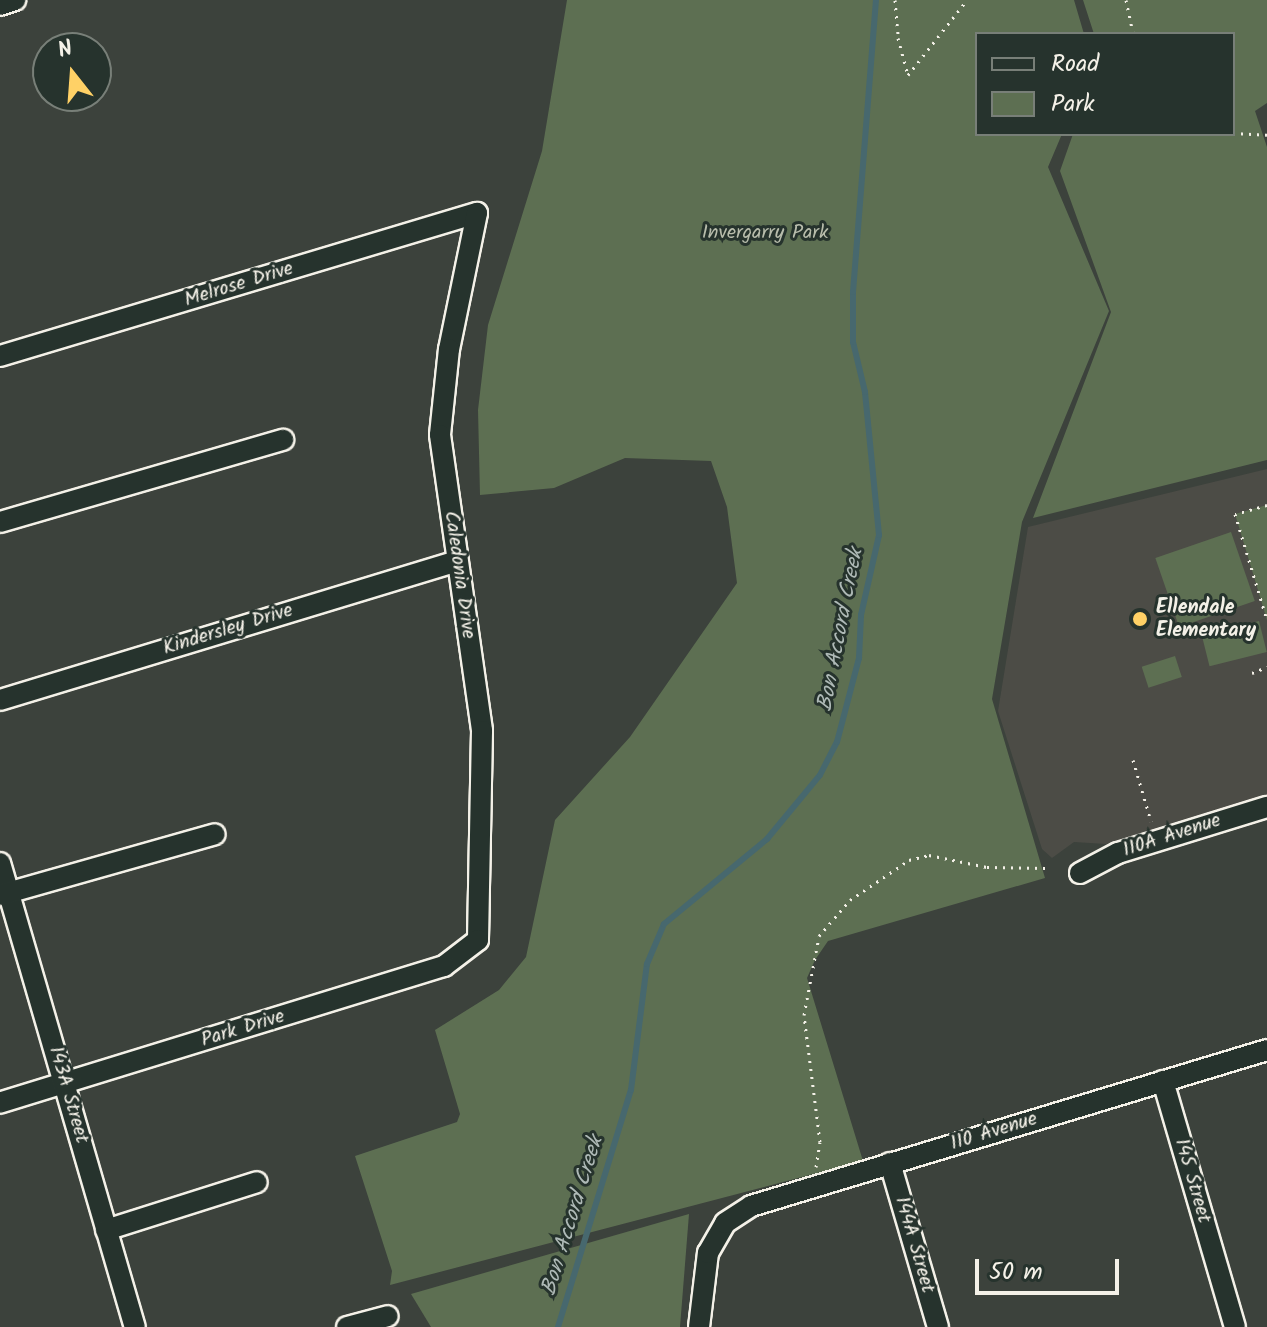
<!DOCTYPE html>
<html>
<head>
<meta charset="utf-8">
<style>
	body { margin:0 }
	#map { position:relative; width:1267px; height:1327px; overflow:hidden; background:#3c423c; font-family:Kalam,sans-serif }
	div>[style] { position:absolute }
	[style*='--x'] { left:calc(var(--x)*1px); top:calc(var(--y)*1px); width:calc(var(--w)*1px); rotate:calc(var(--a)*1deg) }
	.built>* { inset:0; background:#4c4c46 }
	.green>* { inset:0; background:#5d6f52; transform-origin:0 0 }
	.stream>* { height:6px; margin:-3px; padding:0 3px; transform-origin:3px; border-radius:3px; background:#47686e }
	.path>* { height:3px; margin-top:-1.5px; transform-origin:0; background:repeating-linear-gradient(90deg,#f4f1e8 0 2px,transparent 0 8px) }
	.roads { filter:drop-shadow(2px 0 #f4f1e8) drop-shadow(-2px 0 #f4f1e8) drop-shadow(0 2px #f4f1e8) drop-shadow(0 -2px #f4f1e8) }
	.minor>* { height:20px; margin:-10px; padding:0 10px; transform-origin:10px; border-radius:10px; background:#26332d }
	.dots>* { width:22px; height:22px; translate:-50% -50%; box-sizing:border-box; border:4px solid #26332d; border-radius:50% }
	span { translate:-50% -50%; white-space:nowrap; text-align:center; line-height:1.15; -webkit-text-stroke:6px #26332d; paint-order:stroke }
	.park-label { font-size:20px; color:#b8bdac }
	.street-label { font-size:20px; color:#f4f1e8 }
	.poi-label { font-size:20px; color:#f4f1e8; font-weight:700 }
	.left { translate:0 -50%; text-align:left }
	.water-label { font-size:22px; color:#afbab7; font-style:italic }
	.legend { position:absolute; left:975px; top:32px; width:260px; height:104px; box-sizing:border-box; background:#26332d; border:2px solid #787f78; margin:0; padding:10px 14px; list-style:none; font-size:24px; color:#f4f1e8 }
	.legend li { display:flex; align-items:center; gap:16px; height:40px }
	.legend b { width:40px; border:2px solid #787f78 }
	.north { position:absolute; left:32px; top:32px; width:80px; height:80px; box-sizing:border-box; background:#26332d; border:2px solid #787f78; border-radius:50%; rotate:343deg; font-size:22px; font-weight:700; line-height:32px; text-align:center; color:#f4f1e8 }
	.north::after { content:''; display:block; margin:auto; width:28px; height:36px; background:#ffd166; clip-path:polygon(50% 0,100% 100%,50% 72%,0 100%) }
	.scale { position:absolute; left:975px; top:1259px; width:144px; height:36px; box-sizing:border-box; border:4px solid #f4f1e8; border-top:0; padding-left:10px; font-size:24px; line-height:28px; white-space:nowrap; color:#f4f1e8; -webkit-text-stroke:6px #26332d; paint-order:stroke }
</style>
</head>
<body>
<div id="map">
	<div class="built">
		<i style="clip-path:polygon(1267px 469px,1267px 796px,1106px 844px,1074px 842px,1052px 858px,1042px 849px,998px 711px,1028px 527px)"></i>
	</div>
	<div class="green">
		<i style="clip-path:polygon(567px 0,1074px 0,1084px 34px,977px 34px,977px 134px,1062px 134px,1048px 167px,1109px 311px,1022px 522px,992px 699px,1045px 878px,828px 941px,815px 960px,807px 978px,863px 1161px,390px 1285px,392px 1271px,355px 1156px,457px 1122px,460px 1114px,435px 1030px,499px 990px,526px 957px,555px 820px,630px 737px,737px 583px,727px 507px,711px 461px,625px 458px,554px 488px,480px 495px,478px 410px,488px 325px,542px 151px)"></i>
		<i style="clip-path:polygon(1083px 0,1267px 0,1267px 103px,1255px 111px,1267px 147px,1267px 460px,1033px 518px,1111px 312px,1060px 171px,1073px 134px,1233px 134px,1233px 34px,1094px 34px)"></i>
		<i style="clip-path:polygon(1267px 505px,1267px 620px,1235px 514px)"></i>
		<i style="left:1231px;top:532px;width:73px;height:80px;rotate:71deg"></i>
		<i style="left:1259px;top:621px;width:32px;height:59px;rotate:76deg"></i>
		<i style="left:1175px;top:656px;width:22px;height:35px;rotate:72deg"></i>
		<i style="clip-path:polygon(689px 1214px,680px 1327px,431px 1327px,411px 1294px)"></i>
	</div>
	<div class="stream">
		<i style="--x:558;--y:1327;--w:248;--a:-72.9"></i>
		<i style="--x:631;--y:1090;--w:127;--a:-82.8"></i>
		<i style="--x:647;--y:964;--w:43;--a:-67"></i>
		<i style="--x:664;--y:924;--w:134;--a:-39.5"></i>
		<i style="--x:767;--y:839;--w:83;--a:-50.4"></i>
		<i style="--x:820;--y:775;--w:37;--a:-63"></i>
		<i style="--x:837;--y:742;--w:87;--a:-75.3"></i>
		<i style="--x:859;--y:658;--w:43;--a:-87.3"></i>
		<i style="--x:861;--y:615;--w:82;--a:-77.3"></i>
		<i style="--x:879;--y:535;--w:144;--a:-95.6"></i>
		<i style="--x:865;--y:392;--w:51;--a:-103.5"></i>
		<i style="--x:853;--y:342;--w:50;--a:-90"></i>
		<i style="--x:853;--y:292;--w:293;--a:-85.5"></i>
	</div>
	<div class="path">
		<i style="--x:895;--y:0;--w:38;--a:85"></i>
		<i style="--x:898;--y:38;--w:38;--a:75"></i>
		<i style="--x:908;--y:75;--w:95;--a:-51.8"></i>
		<i style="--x:1126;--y:0;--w:35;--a:78"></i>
		<i style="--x:1233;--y:133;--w:34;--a:3"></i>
		<i style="--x:1267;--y:505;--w:33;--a:164"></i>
		<i style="--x:1235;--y:514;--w:111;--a:73.2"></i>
		<i style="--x:1252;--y:673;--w:16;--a:-22"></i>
		<i style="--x:1133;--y:760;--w:64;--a:73.6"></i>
		<i style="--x:816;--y:1167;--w:25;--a:-81"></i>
		<i style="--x:820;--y:1142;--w:128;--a:-97.2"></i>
		<i style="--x:804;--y:1015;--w:80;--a:-79.2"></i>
		<i style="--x:819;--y:936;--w:48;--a:-49.3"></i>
		<i style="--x:850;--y:900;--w:71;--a:-34.1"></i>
		<i style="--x:909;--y:860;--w:21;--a:-14"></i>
		<i style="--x:929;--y:855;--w:59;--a:11.7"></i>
		<i style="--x:987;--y:867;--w:59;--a:1"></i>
	</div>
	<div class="roads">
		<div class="minor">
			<i style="--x:0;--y:5;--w:16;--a:-18"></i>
			<i style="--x:0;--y:356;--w:498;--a:-16.7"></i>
			<i style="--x:477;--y:213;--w:139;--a:101.6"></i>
			<i style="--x:449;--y:349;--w:86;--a:96"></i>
			<i style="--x:440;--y:435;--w:299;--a:81.9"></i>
			<i style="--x:482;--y:731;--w:209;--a:91.1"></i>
			<i style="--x:478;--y:940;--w:43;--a:142.6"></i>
			<i style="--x:444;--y:966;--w:465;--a:162.9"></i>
			<i style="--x:0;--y:522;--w:295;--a:-16.2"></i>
			<i style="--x:0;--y:700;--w:478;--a:-16.9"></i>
			<i style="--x:0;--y:863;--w:483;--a:73.8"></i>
			<i style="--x:1080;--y:873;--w:43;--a:-27.8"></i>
			<i style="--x:1118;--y:853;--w:156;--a:-17.2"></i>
			<i style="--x:0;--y:895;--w:223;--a:-15.8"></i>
			<i style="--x:1163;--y:1081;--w:256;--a:73.7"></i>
			<i style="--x:890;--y:1163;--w:171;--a:73.7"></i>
			<i style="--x:106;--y:1230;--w:158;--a:-17.6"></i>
			<i style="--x:347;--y:1327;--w:42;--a:-15"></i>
			<i style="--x:699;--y:1327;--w:75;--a:-83.1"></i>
			<i style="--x:708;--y:1253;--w:34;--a:-60"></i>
			<i style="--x:725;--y:1223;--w:31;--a:-33"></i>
			<i style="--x:751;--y:1206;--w:539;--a:-16.82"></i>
		</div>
	</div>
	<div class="dots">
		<i style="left:1140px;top:619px;background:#ffd166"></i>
	</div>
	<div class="park-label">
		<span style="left:765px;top:233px">Invergarry Park</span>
	</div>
	<div class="street-label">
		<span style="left:239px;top:285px;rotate:-17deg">Melrose Drive</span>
		<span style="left:459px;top:575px;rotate:82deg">Caledonia Drive</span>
		<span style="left:228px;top:630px;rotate:-17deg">Kindersley Drive</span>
		<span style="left:1172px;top:836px;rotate:-18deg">110A Avenue</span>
		<span style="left:243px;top:1029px;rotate:-17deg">Park Drive</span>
		<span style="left:68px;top:1095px;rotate:74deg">143A Street</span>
		<span style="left:994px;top:1132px;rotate:-17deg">110 Avenue</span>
		<span style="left:1192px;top:1181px;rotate:74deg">145 Street</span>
		<span style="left:914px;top:1245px;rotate:74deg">144A Street</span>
	</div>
	<div class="poi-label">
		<span class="left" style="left:1156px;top:620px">Ellendale<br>Elementary</span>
	</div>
	<div class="water-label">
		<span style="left:841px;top:630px;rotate:-79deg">Bon Accord Creek</span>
		<span style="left:573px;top:1216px;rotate:-73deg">Bon Accord Creek</span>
	</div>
	<ul class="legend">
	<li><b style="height:10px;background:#26332d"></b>Road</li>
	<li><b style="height:22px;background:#5d6f52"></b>Park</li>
	</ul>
	<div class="north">N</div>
	<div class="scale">50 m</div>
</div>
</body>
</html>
